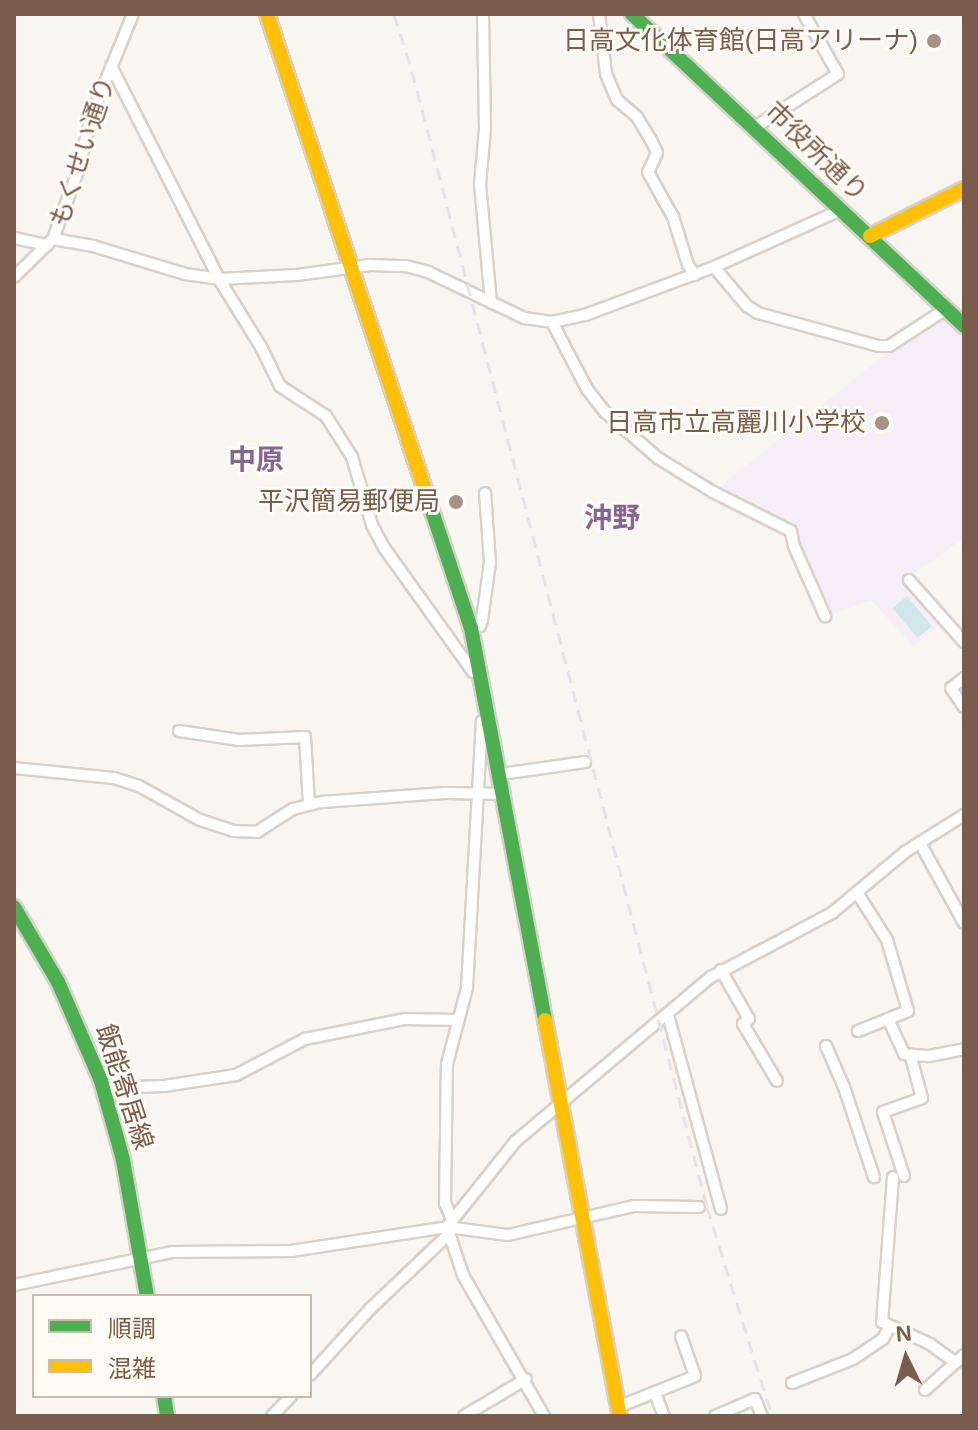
<!DOCTYPE html>
<html>
<head>
<meta charset="utf-8">
<style>
	body { margin:0 }
	#map { position:relative; width:978px; height:1430px; overflow:hidden; background:#f9f5f0; font-family:Helvetica,"Noto Sans JP",sans-serif }
	div>[style] { position:absolute }
	[style*='--x'] { left:calc(var(--x)*1px); top:calc(var(--y)*1px); width:calc(var(--w)*1px); rotate:calc(var(--a)*1deg) }
	.education>* { inset:0; background:#f6eef6 }
	.water>* { inset:0; background:#d0e8ea; transform-origin:0 0 }
	.roads { filter:drop-shadow(2px 0 #d7d1cb) drop-shadow(-2px 0 #d7d1cb) drop-shadow(0 2px #d7d1cb) drop-shadow(0 -2px #d7d1cb) }
	.street>* { height:10px; margin:-5px; padding:0 5px; transform-origin:5px; border-radius:5px; background:#fefefd }
	.fast>* { height:14px; margin:-7px; padding:0 7px; transform-origin:7px; border-radius:7px; background:#4caf50 }
	.slow>* { height:14px; margin:-7px; padding:0 7px; transform-origin:7px; border-radius:7px; background:#ffc107 }
	.rail>* { height:3px; margin-top:-1.5px; transform-origin:0; background:repeating-linear-gradient(90deg,#e6e3e7 0 12px,transparent 0 20px) }
	.dots>* { width:22px; height:22px; translate:-50% -50%; box-sizing:border-box; border:4px solid #fffaf3; border-radius:50% }
	span { translate:-50% -50%; white-space:nowrap; text-align:center; line-height:1.15; -webkit-text-stroke:6px #fffaf3; paint-order:stroke }
	.poi-label { font-size:26px; color:#7a5c4d }
	.right { translate:-100% -50%; text-align:right }
	.street-label { font-size:26px; color:#7a5c4d }
	.neighbourhood-label { font-size:28px; color:#846695; font-weight:700 }
	.frame { position:absolute; inset:0; border:16px solid #7a5c4d; pointer-events:none }
	.legend { position:absolute; left:32px; top:1294px; width:280px; height:104px; box-sizing:border-box; background:#fffaf3; border:2px solid #cabbb1; margin:0; padding:10px 14px; list-style:none; font-size:24px; color:#7a5c4d }
	.legend li { display:flex; align-items:center; gap:16px; height:40px }
	.legend b { width:40px; border:2px solid #cabbb1 }
	.north { position:absolute; left:866px; top:1318px; width:80px; height:80px; -webkit-text-stroke:6px #fffaf3; paint-order:stroke; rotate:355deg; font-size:22px; font-weight:700; line-height:32px; text-align:center; color:#7a5c4d }
	.north::after { content:''; display:block; margin:auto; width:28px; height:36px; background:#7a5c4d; clip-path:polygon(50% 0,100% 100%,50% 72%,0 100%) }
</style>
</head>
<body>
<div id="map">
	<div class="education">
		<i style="clip-path:polygon(945px 319px,964px 337px,964px 538px,908px 578px,943px 622px,913px 646px,871px 600px,829px 616px,796px 545px,794px 530px,717px 489px,882px 357px)"></i>
	</div>
	<div class="water">
		<i style="left:907px;top:596px;width:39px;height:19px;rotate:50deg"></i>
	</div>
	<div class="roads">
		<div class="street">
			<i style="--x:483;--y:14;--w:115;--a:89"></i>
			<i style="--x:485;--y:129;--w:55;--a:95.2"></i>
			<i style="--x:480;--y:184;--w:119;--a:84.7"></i>
			<i style="--x:599;--y:14;--w:60;--a:83.3"></i>
			<i style="--x:606;--y:74;--w:28;--a:67"></i>
			<i style="--x:617;--y:100;--w:26;--a:40"></i>
			<i style="--x:637;--y:117;--w:27;--a:59"></i>
			<i style="--x:651;--y:140;--w:14;--a:65"></i>
			<i style="--x:657;--y:153;--w:21;--a:115"></i>
			<i style="--x:648;--y:172;--w:51;--a:60.9"></i>
			<i style="--x:673;--y:217;--w:50;--a:72.6"></i>
			<i style="--x:688;--y:265;--w:12;--a:55"></i>
			<i style="--x:111;--y:66;--w:239;--a:63.1"></i>
			<i style="--x:219;--y:279;--w:80;--a:58.3"></i>
			<i style="--x:261;--y:347;--w:43;--a:64"></i>
			<i style="--x:280;--y:386;--w:55;--a:33.1"></i>
			<i style="--x:326;--y:416;--w:49;--a:57.6"></i>
			<i style="--x:352;--y:457;--w:71;--a:73.6"></i>
			<i style="--x:372;--y:525;--w:27;--a:62"></i>
			<i style="--x:385;--y:549;--w:151;--a:54.4"></i>
			<i style="--x:473;--y:672;--w:8;--a:14"></i>
			<i style="--x:755;--y:127;--w:98;--a:-32.6"></i>
			<i style="--x:838;--y:74;--w:69;--a:-119.5"></i>
			<i style="--x:14;--y:238;--w:34;--a:12"></i>
			<i style="--x:53;--y:239;--w:41;--a:9.9"></i>
			<i style="--x:93;--y:246;--w:96;--a:16.9"></i>
			<i style="--x:185;--y:274;--w:34;--a:8"></i>
			<i style="--x:219;--y:279;--w:78;--a:-2.9"></i>
			<i style="--x:297;--y:275;--w:74;--a:-7.8"></i>
			<i style="--x:370;--y:265;--w:36;--a:2"></i>
			<i style="--x:406;--y:266;--w:23;--a:15"></i>
			<i style="--x:428;--y:272;--w:106;--a:25.6"></i>
			<i style="--x:524;--y:318;--w:28;--a:8"></i>
			<i style="--x:552;--y:322;--w:34;--a:-12"></i>
			<i style="--x:585;--y:315;--w:138;--a:-20.4"></i>
			<i style="--x:714;--y:267;--w:139;--a:-24.2"></i>
			<i style="--x:714;--y:267;--w:51;--a:49.8"></i>
			<i style="--x:747;--y:306;--w:13;--a:32"></i>
			<i style="--x:758;--y:313;--w:125;--a:15.3"></i>
			<i style="--x:879;--y:346;--w:10;--a:0"></i>
			<i style="--x:889;--y:346;--w:68;--a:-33"></i>
			<i style="--x:14;--y:277;--w:54;--a:-44.3"></i>
			<i style="--x:53;--y:239;--w:72;--a:-69.8"></i>
			<i style="--x:78;--y:171;--w:56;--a:-76.5"></i>
			<i style="--x:91;--y:117;--w:111;--a:-67.8"></i>
			<i style="--x:552;--y:322;--w:76;--a:62.4"></i>
			<i style="--x:587;--y:389;--w:29;--a:52"></i>
			<i style="--x:605;--y:412;--w:70;--a:41"></i>
			<i style="--x:658;--y:458;--w:65;--a:31.7"></i>
			<i style="--x:713;--y:492;--w:87;--a:26.6"></i>
			<i style="--x:791;--y:531;--w:15;--a:79"></i>
			<i style="--x:794;--y:546;--w:77;--a:66.1"></i>
			<i style="--x:909;--y:580;--w:83;--a:48.4"></i>
			<i style="--x:471;--y:628;--w:9;--a:-13"></i>
			<i style="--x:480;--y:626;--w:6;--a:-72"></i>
			<i style="--x:482;--y:620;--w:59;--a:-82.1"></i>
			<i style="--x:490;--y:562;--w:69;--a:-94.1"></i>
			<i style="--x:964;--y:678;--w:16;--a:142"></i>
			<i style="--x:951;--y:688;--w:23;--a:56"></i>
			<i style="--x:179;--y:731;--w:61;--a:8.5"></i>
			<i style="--x:239;--y:740;--w:66;--a:-2.6"></i>
			<i style="--x:305;--y:737;--w:67;--a:86.6"></i>
			<i style="--x:14;--y:768;--w:100;--a:5.7"></i>
			<i style="--x:114;--y:778;--w:26;--a:18"></i>
			<i style="--x:139;--y:786;--w:70;--a:29.1"></i>
			<i style="--x:200;--y:820;--w:35;--a:18"></i>
			<i style="--x:233;--y:831;--w:24;--a:2"></i>
			<i style="--x:257;--y:832;--w:43;--a:-32.6"></i>
			<i style="--x:293;--y:809;--w:30;--a:-14"></i>
			<i style="--x:322;--y:802;--w:123;--a:-4.2"></i>
			<i style="--x:445;--y:793;--w:60;--a:1"></i>
			<i style="--x:501;--y:774;--w:85;--a:-8.1"></i>
			<i style="--x:920;--y:843;--w:91;--a:61.2"></i>
			<i style="--x:858;--y:894;--w:54;--a:57.8"></i>
			<i style="--x:887;--y:940;--w:74;--a:73.5"></i>
			<i style="--x:908;--y:1011;--w:22;--a:158"></i>
			<i style="--x:888;--y:1019;--w:38;--a:65"></i>
			<i style="--x:904;--y:1054;--w:25;--a:5"></i>
			<i style="--x:929;--y:1056;--w:36;--a:-11"></i>
			<i style="--x:721;--y:970;--w:56;--a:60.3"></i>
			<i style="--x:749;--y:1019;--w:8;--a:140"></i>
			<i style="--x:743;--y:1024;--w:66;--a:59.2"></i>
			<i style="--x:668;--y:1015;--w:201;--a:74.7"></i>
			<i style="--x:858;--y:1031;--w:32;--a:-22"></i>
			<i style="--x:826;--y:1046;--w:45;--a:66.3"></i>
			<i style="--x:844;--y:1087;--w:95;--a:71.6"></i>
			<i style="--x:103;--y:1088;--w:61;--a:-1.9"></i>
			<i style="--x:164;--y:1086;--w:73;--a:-8.7"></i>
			<i style="--x:236;--y:1075;--w:78;--a:-27.6"></i>
			<i style="--x:305;--y:1039;--w:101;--a:-11.4"></i>
			<i style="--x:404;--y:1019;--w:53;--a:1.1"></i>
			<i style="--x:904;--y:1176;--w:67;--a:-108.2"></i>
			<i style="--x:883;--y:1112;--w:41;--a:-19.7"></i>
			<i style="--x:922;--y:1098;--w:42;--a:-105"></i>
			<i style="--x:893;--y:1177;--w:145;--a:94.3"></i>
			<i style="--x:882;--y:1322;--w:53;--a:24.6"></i>
			<i style="--x:930;--y:1344;--w:31;--a:36"></i>
			<i style="--x:452;--y:1220;--w:18;--a:-112"></i>
			<i style="--x:445;--y:1203;--w:139;--a:-89.2"></i>
			<i style="--x:447;--y:1064;--w:79;--a:-75.3"></i>
			<i style="--x:467;--y:988;--w:267;--a:-86.8"></i>
			<i style="--x:482;--y:721;--w:9;--a:-36"></i>
			<i style="--x:447;--y:1227;--w:110;--a:-51.3"></i>
			<i style="--x:516;--y:1141;--w:255;--a:-40.1"></i>
			<i style="--x:711;--y:977;--w:137;--a:-27.9"></i>
			<i style="--x:832;--y:913;--w:95;--a:-39.9"></i>
			<i style="--x:905;--y:852;--w:70;--a:-32.1"></i>
			<i style="--x:447;--y:1227;--w:51;--a:71.6"></i>
			<i style="--x:463;--y:1275;--w:163;--a:60.1"></i>
			<i style="--x:14;--y:1285;--w:161;--a:-11.8"></i>
			<i style="--x:172;--y:1252;--w:119;--a:-0.5"></i>
			<i style="--x:291;--y:1251;--w:158;--a:-8.7"></i>
			<i style="--x:447;--y:1227;--w:62;--a:7.5"></i>
			<i style="--x:508;--y:1235;--w:130;--a:-12.9"></i>
			<i style="--x:635;--y:1206;--w:64;--a:0.9"></i>
			<i style="--x:310;--y:1375;--w:89;--a:-47.7"></i>
			<i style="--x:370;--y:1309;--w:109;--a:-43.5"></i>
			<i style="--x:792;--y:1383;--w:66;--a:-21.5"></i>
			<i style="--x:853;--y:1359;--w:36;--a:-34"></i>
			<i style="--x:883;--y:1339;--w:13;--a:-63"></i>
			<i style="--x:925;--y:1390;--w:52;--a:-41.9"></i>
			<i style="--x:655;--y:1393;--w:25;--a:69"></i>
			<i style="--x:618;--y:1407;--w:83;--a:-21.9"></i>
			<i style="--x:695;--y:1376;--w:42;--a:-109.3"></i>
			<i style="--x:272;--y:1416;--w:28;--a:-46"></i>
			<i style="--x:464;--y:1416;--w:72;--a:-30.8"></i>
			<i style="--x:715;--y:1416;--w:43;--a:-23"></i>
			<i style="--x:755;--y:1399;--w:18;--a:68"></i>
		</div>
		<div class="fast">
			<i style="--x:632;--y:14;--w:456;--a:43.2"></i>
			<i style="--x:426;--y:493;--w:142;--a:71.6"></i>
			<i style="--x:471;--y:628;--w:399;--a:79.3"></i>
			<i style="--x:14;--y:907;--w:87;--a:59.6"></i>
			<i style="--x:58;--y:982;--w:108;--a:66.5"></i>
			<i style="--x:101;--y:1081;--w:82;--a:74.4"></i>
			<i style="--x:123;--y:1160;--w:138;--a:80"></i>
			<i style="--x:164;--y:1396;--w:20;--a:81"></i>
		</div>
		<div class="slow">
			<i style="--x:267;--y:14;--w:505;--a:71.64"></i>
			<i style="--x:870;--y:236;--w:105;--a:-26.6"></i>
			<i style="--x:545;--y:1020;--w:403;--a:79.3"></i>
		</div>
	</div>
	<div class="rail">
		<i style="--x:394;--y:14;--w:60;--a:72.5"></i>
		<i style="--x:412;--y:71;--w:1174;--a:75.44"></i>
		<i style="--x:707;--y:1207;--w:219;--a:72.7"></i>
	</div>
	<div class="dots">
		<i style="left:934px;top:41px;background:#a69286"></i>
		<i style="left:882px;top:423px;background:#a69286"></i>
		<i style="left:456px;top:502px;background:#a69286"></i>
	</div>
	<div class="poi-label">
		<span class="right" style="left:918px;top:41px">日高文化体育館(日高アリーナ)</span>
		<span class="right" style="left:866px;top:423px">日高市立高麗川小学校</span>
		<span class="right" style="left:440px;top:502px">平沢簡易郵便局</span>
	</div>
	<div class="street-label">
		<span style="left:83px;top:152px;rotate:-72deg">もくせい通り</span>
		<span style="left:816px;top:152px;rotate:44deg">市役所通り</span>
		<span style="left:124px;top:1087px;rotate:72deg">飯能寄居線</span>
	</div>
	<div class="neighbourhood-label">
		<span style="left:256px;top:460px">中原</span>
		<span style="left:612px;top:518px">沖野</span>
	</div>
	<div class="frame"></div>
	<ul class="legend">
	<li><b style="height:10px;background:#4caf50"></b>順調</li>
	<li><b style="height:10px;background:#ffc107"></b>混雑</li>
	</ul>
	<div class="north">N</div>
</div>
</body>
</html>
